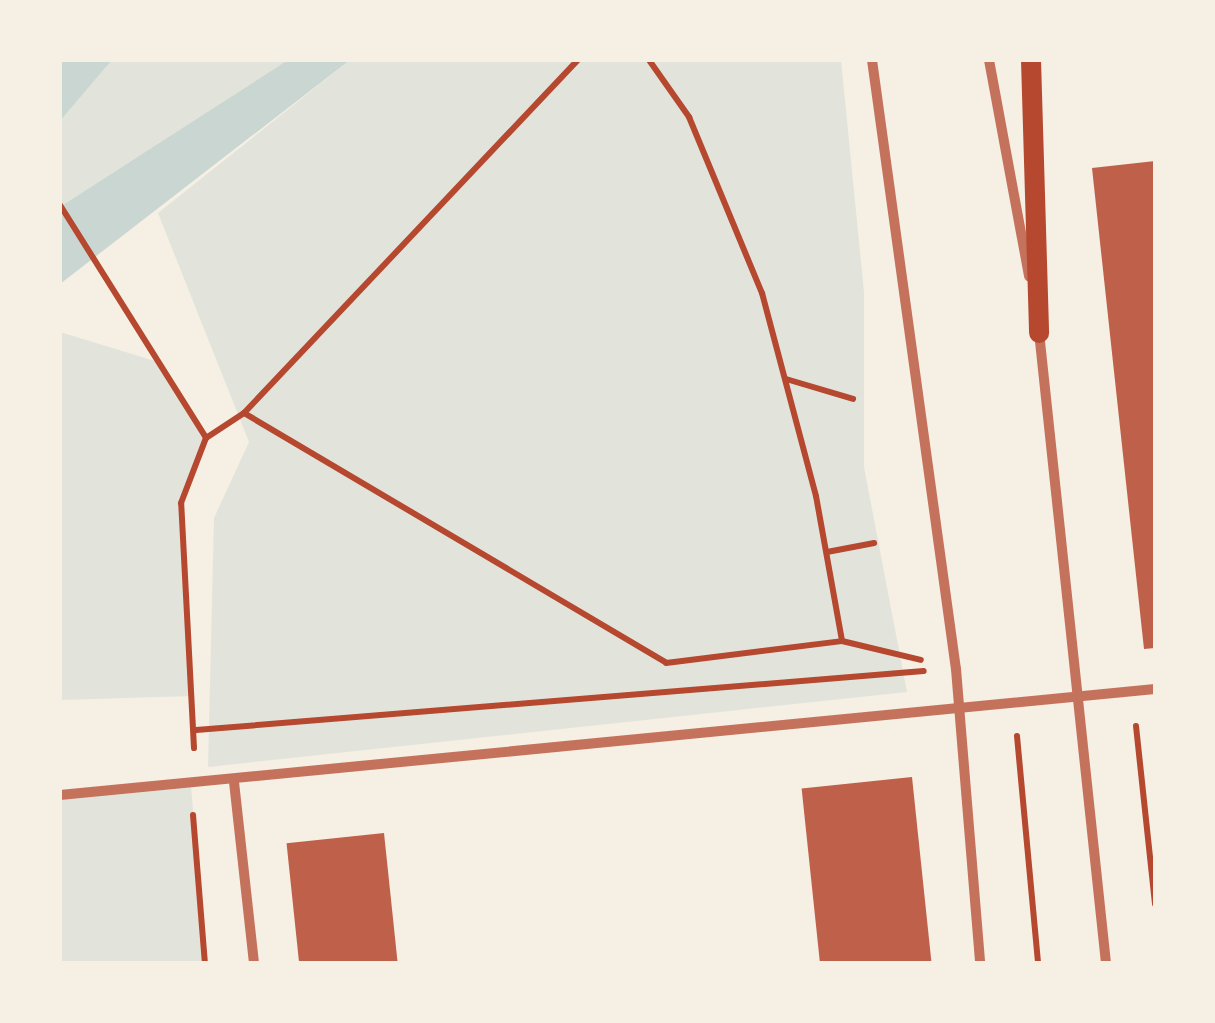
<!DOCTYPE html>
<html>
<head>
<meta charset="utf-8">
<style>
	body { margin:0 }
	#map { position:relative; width:1215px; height:1023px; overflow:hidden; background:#f6efe4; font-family:Manrope,sans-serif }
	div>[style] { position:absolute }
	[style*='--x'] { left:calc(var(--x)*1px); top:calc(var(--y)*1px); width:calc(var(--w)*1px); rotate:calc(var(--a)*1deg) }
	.green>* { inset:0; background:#e2e4dc }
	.water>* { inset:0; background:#c9d6d2 }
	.building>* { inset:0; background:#bf614a; transform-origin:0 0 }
	.path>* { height:6px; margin:-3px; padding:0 3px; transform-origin:3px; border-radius:3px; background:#b5482f }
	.minor>* { height:10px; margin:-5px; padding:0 5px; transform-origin:5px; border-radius:5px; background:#c5725c }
	.secondary>* { height:20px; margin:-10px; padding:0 10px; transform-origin:10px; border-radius:10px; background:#b5482f }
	span { translate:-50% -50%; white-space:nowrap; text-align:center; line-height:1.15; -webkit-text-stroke:10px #f6efe4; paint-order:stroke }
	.frame { position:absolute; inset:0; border:62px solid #f6efe4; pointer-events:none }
</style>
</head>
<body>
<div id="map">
	<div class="green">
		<i style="clip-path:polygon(112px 60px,288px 60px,61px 208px,60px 121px)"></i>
		<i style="clip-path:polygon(350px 60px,841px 60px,864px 292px,864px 467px,907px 692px,208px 767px,214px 518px,249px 442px,158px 213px)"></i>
		<i style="clip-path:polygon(60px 332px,155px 361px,206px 438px,181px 503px,194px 696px,60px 700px)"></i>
		<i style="clip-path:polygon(191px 785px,205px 963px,60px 963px,60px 795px)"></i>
	</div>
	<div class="water">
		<i style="clip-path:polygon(60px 60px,112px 60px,60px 121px)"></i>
		<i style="clip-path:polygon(288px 60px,350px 60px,60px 284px,60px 207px)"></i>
	</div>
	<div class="building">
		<i style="clip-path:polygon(1155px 161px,1155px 648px,1144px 649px,1092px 168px)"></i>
		<i style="left:912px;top:777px;width:187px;height:111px;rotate:84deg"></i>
		<i style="left:384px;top:833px;width:131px;height:98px;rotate:84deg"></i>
	</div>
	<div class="path">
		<i style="--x:649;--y:60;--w:70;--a:54.9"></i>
		<i style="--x:689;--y:117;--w:191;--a:67.5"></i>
		<i style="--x:762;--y:293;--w:210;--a:75.1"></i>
		<i style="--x:816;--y:496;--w:147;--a:79.8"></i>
		<i style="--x:60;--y:205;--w:275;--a:57.9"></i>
		<i style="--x:786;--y:379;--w:70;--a:16.6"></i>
		<i style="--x:244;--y:413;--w:490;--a:30.6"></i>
		<i style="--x:666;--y:663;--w:177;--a:-7.1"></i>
		<i style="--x:842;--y:641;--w:81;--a:13.5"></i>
		<i style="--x:827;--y:552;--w:48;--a:-10.8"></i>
		<i style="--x:1136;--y:726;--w:179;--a:83.9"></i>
		<i style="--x:196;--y:730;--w:730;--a:-4.63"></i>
		<i style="--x:1017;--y:736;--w:228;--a:84.7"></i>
		<i style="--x:194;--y:748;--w:245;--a:-93"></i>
		<i style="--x:181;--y:503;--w:70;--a:-69"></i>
		<i style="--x:206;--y:438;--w:45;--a:-33.3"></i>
		<i style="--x:244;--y:413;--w:486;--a:-46.6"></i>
		<i style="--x:193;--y:815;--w:148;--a:85.4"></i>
	</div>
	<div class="minor">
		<i style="--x:872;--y:60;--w:615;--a:82.15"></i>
		<i style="--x:956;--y:669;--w:295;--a:85.3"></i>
		<i style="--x:989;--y:60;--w:220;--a:79.5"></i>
		<i style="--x:1039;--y:332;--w:635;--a:83.94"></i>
		<i style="--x:234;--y:782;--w:182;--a:83.7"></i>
		<i style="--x:60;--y:795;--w:1100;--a:-5.53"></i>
	</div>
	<div class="secondary">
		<i style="--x:1031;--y:60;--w:273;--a:88.3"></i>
	</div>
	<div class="frame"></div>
</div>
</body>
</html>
